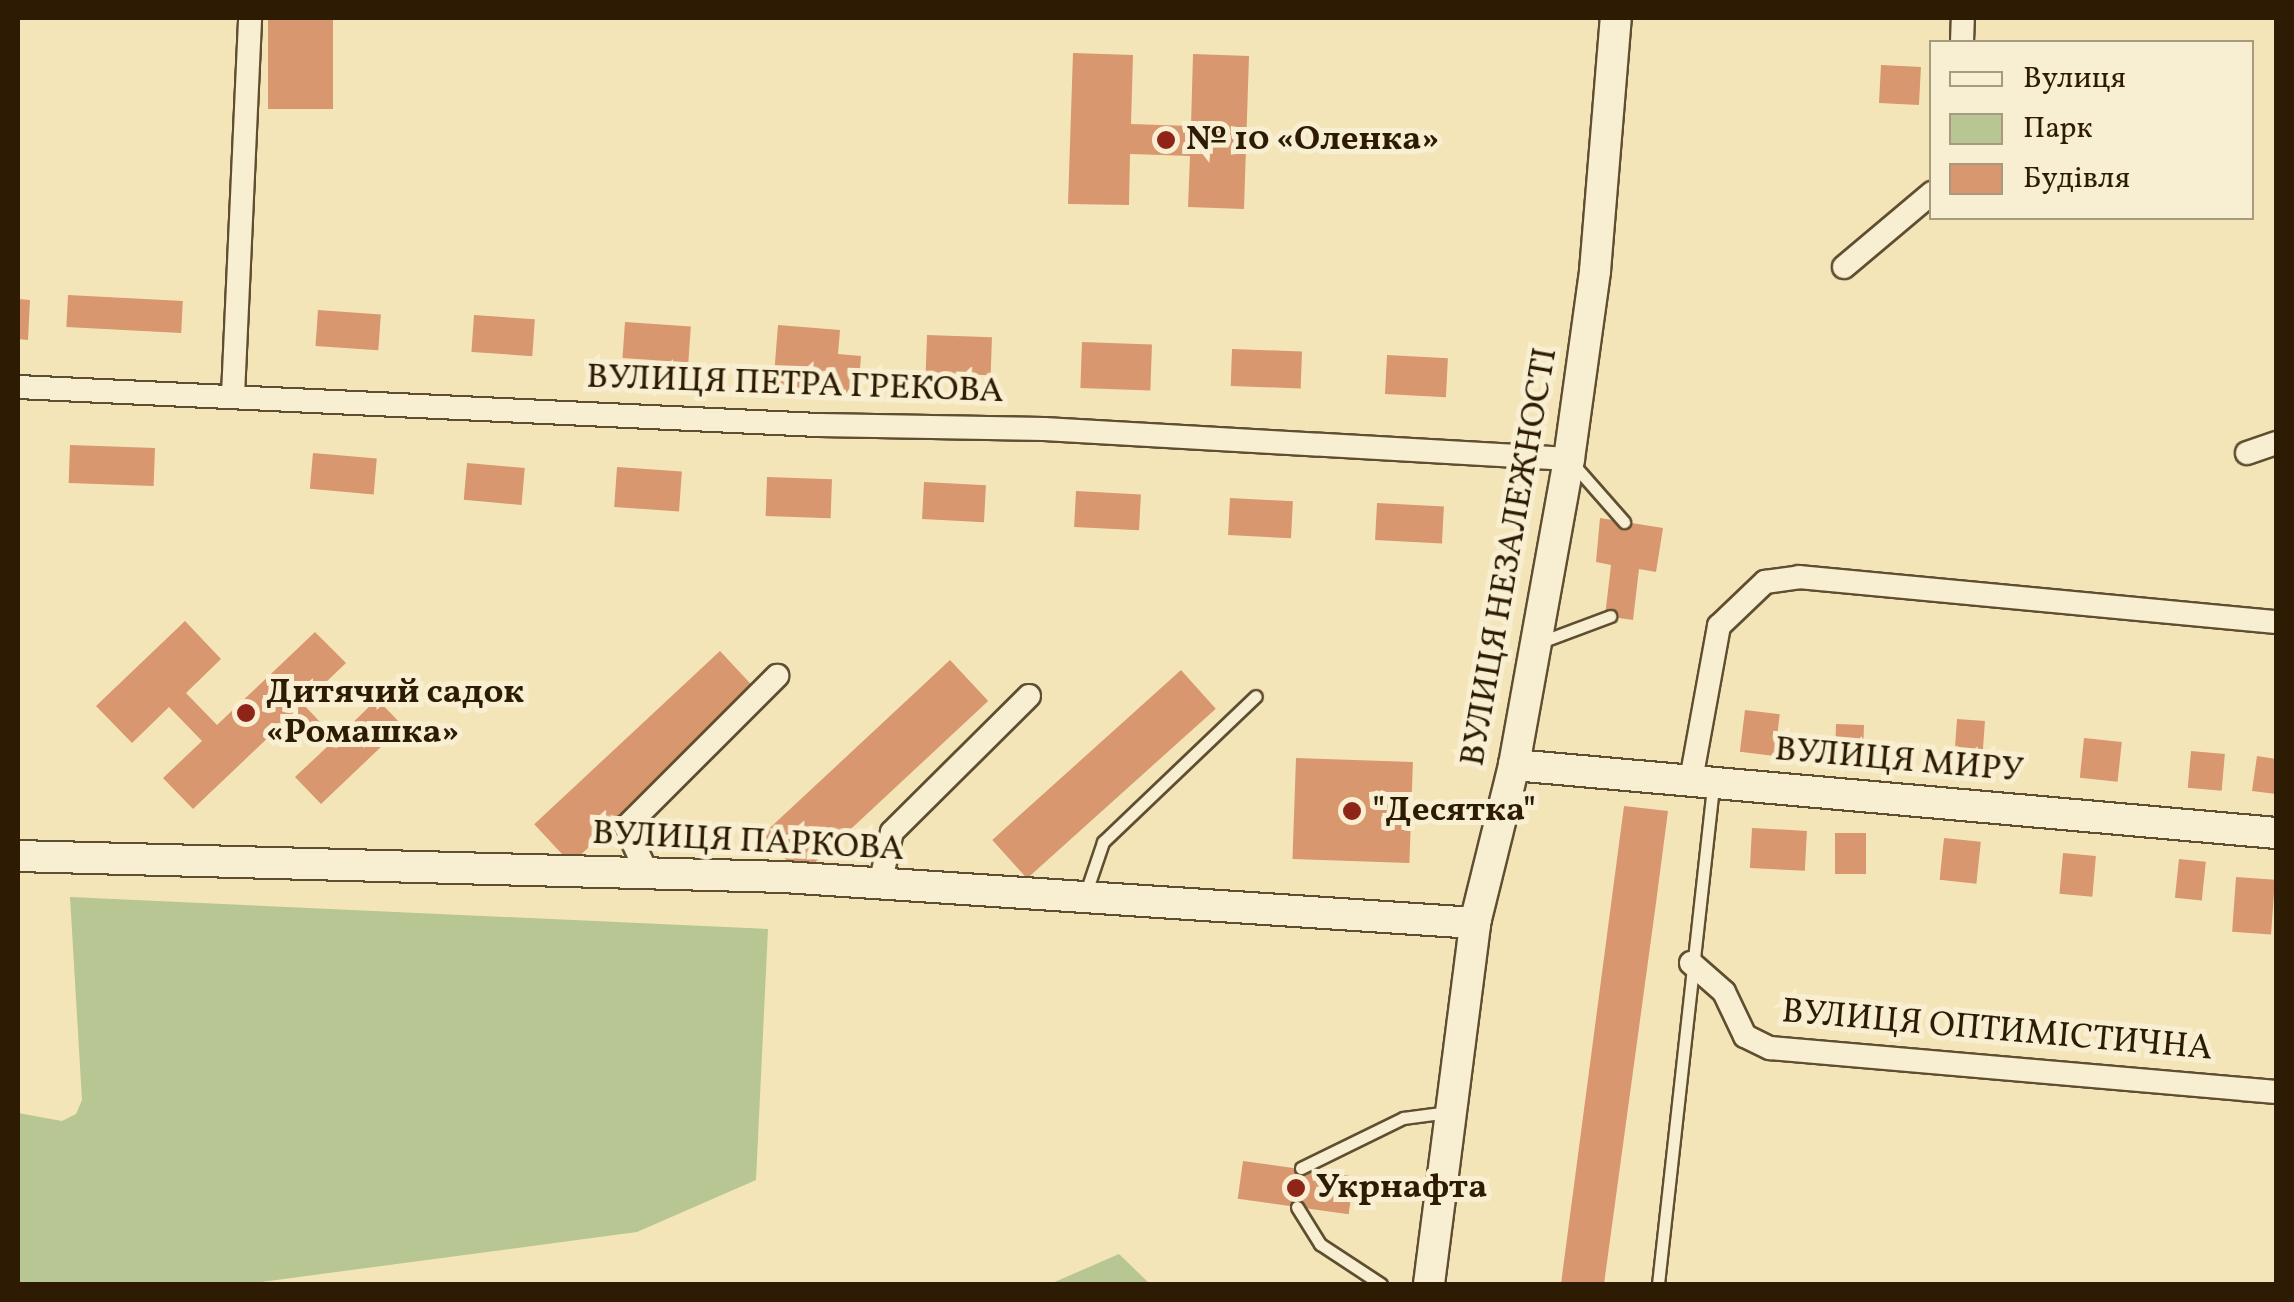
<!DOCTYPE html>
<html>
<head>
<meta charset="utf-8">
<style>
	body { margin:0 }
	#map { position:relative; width:2294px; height:1302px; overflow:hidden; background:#f4e5b9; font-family:Vollkorn,serif }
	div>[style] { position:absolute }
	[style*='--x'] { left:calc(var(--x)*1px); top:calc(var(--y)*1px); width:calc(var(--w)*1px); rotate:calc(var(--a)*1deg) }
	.green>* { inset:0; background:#b7c692 }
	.building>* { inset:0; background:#d8976e; transform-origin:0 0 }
	.roads { filter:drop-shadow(2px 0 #5f4e30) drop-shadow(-2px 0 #5f4e30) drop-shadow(0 2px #5f4e30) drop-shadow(0 -2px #5f4e30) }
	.lane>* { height:11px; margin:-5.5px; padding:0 5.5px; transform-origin:5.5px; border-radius:5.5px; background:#f8eed2 }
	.street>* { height:22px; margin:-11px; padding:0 11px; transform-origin:11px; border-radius:11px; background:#f8eed2 }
	.secondary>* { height:30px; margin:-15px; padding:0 15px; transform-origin:15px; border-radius:15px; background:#f8eed2 }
	.dots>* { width:28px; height:28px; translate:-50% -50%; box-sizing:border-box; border:5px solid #f8eed2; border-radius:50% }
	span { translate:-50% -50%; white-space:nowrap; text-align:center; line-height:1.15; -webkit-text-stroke:10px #f8eed2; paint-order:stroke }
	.poi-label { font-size:35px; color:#2d1c03; font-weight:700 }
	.left { translate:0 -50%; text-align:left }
	.street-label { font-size:35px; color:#2d1c03 }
	.frame { position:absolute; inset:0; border:20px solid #2d1c03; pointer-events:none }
	.legend { position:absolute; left:1929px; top:40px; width:325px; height:180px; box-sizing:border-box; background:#f8eed2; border:2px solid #a79a7f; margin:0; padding:12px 18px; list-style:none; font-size:30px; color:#2d1c03 }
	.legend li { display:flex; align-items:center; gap:20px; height:50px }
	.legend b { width:50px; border:2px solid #a79a7f }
</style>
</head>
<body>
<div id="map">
	<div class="green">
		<i style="clip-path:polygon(70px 897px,768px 929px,756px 1180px,637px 1232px,246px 1284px,18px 1284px,18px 1113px,62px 1121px,76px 1114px,82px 1100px)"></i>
		<i style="clip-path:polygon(1119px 1254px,1150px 1284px,1050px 1284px)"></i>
	</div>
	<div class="building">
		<i style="left:268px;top:18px;width:65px;height:91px"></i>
		<i style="clip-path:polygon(1073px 53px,1133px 55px,1131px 124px,1191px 126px,1193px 54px,1249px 56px,1244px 209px,1188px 207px,1190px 156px,1130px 154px,1129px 205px,1068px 204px)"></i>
		<i style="left:1881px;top:65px;width:40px;height:38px;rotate:3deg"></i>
		<i style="left:68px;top:295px;width:115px;height:32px;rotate:3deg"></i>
		<i style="clip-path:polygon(18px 299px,30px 300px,28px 340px,18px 339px)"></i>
		<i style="left:318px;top:310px;width:63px;height:36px;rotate:4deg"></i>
		<i style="left:474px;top:315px;width:61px;height:37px;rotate:4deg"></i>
		<i style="left:625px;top:322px;width:66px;height:36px;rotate:4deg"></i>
		<i style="clip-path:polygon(778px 325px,840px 330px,838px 354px,861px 356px,858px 394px,773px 388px)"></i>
		<i style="left:927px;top:335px;width:65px;height:38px;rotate:2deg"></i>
		<i style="left:1082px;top:342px;width:70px;height:46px;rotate:2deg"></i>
		<i style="left:1232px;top:349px;width:70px;height:37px;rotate:2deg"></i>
		<i style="left:1387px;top:355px;width:61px;height:39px;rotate:3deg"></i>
		<i style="left:70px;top:445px;width:85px;height:38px;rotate:2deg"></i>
		<i style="left:313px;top:453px;width:64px;height:36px;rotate:5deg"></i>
		<i style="left:467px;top:463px;width:58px;height:37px;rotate:5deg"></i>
		<i style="left:617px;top:467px;width:65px;height:40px;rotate:4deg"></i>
		<i style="left:767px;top:477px;width:65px;height:39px;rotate:2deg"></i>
		<i style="left:924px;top:482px;width:62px;height:37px;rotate:3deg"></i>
		<i style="left:1076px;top:491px;width:65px;height:36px;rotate:3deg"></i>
		<i style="left:1230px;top:498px;width:63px;height:37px;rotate:3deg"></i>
		<i style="left:1377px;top:503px;width:67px;height:37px;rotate:3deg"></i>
		<i style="clip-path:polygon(1600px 518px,1663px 528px,1656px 572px,1639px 569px,1633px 620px,1605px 616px,1611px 565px,1596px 562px)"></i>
		<i style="clip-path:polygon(185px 621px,221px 659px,186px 693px,217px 725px,315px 632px,346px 663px,303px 704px,336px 739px,377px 699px,403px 726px,321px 804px,295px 777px,327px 747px,294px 713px,193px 809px,163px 778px,202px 741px,169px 707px,132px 743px,96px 706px)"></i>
		<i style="left:720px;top:651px;width:54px;height:254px;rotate:47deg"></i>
		<i style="left:950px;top:660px;width:56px;height:256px;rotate:47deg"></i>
		<i style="left:1181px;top:670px;width:52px;height:254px;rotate:48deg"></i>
		<i style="left:1745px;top:710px;width:35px;height:42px;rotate:7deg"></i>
		<i style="left:1957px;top:719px;width:28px;height:49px;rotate:4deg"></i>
		<i style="left:1836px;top:724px;width:28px;height:34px;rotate:2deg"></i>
		<i style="left:2084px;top:738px;width:38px;height:40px;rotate:6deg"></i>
		<i style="left:2191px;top:751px;width:34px;height:37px;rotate:5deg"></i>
		<i style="clip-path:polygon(2257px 756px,2276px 759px,2276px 794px,2252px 791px)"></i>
		<i style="left:1296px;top:758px;width:117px;height:101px;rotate:2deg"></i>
		<i style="clip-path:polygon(1624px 806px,1668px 811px,1656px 903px,1604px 1284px,1561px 1284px)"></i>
		<i style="left:1752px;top:828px;width:55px;height:40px;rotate:3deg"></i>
		<i style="left:1835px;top:833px;width:31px;height:41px"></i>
		<i style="left:1944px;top:838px;width:37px;height:42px;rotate:6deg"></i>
		<i style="left:2063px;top:853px;width:33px;height:41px;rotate:5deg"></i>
		<i style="left:2179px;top:859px;width:27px;height:39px;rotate:6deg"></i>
		<i style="left:2236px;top:877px;width:39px;height:55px;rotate:4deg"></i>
		<i style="left:1243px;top:1161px;width:112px;height:38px;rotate:8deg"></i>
	</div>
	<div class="roads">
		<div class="lane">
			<i style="--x:1574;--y:465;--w:76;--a:48.7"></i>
			<i style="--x:1541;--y:642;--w:74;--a:-20.6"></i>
			<i style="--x:1085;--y:895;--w:56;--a:-71.2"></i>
			<i style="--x:1103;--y:842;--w:211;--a:-43.7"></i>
			<i style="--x:1301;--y:1168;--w:114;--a:-26.1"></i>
			<i style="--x:1403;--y:1118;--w:46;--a:-7.4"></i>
			<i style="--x:1297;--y:1207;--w:44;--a:58.1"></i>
			<i style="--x:1320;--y:1244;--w:73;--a:33.3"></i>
			<i style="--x:1658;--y:1284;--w:500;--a:-83.69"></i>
		</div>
		<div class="street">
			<i style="--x:1962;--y:42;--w:24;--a:-88"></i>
			<i style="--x:1844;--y:267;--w:115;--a:-40.1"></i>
			<i style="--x:18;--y:387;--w:802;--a:2.72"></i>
			<i style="--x:819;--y:425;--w:225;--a:1"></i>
			<i style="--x:1044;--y:429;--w:526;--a:3.27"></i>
			<i style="--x:233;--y:395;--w:377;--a:-87.4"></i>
			<i style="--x:2247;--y:453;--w:31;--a:-19"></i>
			<i style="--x:1691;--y:780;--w:157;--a:-79.7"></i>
			<i style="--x:1719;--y:626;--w:64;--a:-43.7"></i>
			<i style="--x:1765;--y:582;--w:34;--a:-8"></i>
			<i style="--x:1799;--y:577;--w:479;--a:5.4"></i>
			<i style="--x:647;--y:873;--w:51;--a:-114.5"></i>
			<i style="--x:626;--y:827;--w:214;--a:-45"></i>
			<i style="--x:880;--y:884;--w:53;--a:-77"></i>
			<i style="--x:892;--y:832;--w:193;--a:-44.8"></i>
			<i style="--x:1691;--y:963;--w:44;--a:41.3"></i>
			<i style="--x:1724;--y:992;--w:49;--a:64.5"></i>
			<i style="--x:1745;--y:1036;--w:28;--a:26"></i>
			<i style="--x:1770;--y:1048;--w:508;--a:4.97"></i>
		</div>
		<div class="secondary">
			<i style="--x:1514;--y:765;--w:765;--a:5.1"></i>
			<i style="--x:18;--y:856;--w:766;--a:1.57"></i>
			<i style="--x:784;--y:877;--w:693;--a:3.81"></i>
			<i style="--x:1429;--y:1284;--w:364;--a:-82.7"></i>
			<i style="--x:1475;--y:923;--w:163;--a:-76.1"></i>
			<i style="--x:1514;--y:765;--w:311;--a:-79.8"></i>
			<i style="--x:1569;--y:459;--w:190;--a:-82.1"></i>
			<i style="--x:1595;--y:271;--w:254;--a:-85.3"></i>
		</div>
	</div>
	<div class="dots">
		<i style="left:1166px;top:140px;background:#8f2418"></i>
		<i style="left:246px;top:713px;background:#8f2418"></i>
		<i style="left:1352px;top:811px;background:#8f2418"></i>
		<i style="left:1296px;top:1188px;background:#8f2418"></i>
	</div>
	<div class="poi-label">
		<span class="left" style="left:1186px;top:140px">№ 10 «Оленка»</span>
		<span class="left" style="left:266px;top:713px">Дитячий садок<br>«Ромашка»</span>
		<span class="left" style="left:1372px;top:811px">"Десятка"</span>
		<span class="left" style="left:1316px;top:1188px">Укрнафта</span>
	</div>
	<div class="street-label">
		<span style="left:795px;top:385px;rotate:2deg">ВУЛИЦЯ ПЕТРА ГРЕКОВА</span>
		<span style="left:1510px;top:557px;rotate:-80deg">ВУЛИЦЯ НЕЗАЛЕЖНОСТІ</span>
		<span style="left:1899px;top:761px;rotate:5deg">ВУЛИЦЯ МИРУ</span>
		<span style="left:748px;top:842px;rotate:3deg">ВУЛИЦЯ ПАРКОВА</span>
		<span style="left:1997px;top:1031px;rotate:5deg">ВУЛИЦЯ ОПТИМІСТИЧНА</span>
	</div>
	<div class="frame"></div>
	<ul class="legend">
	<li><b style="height:12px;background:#f8eed2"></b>Вулиця</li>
	<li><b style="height:28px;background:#b7c692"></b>Парк</li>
	<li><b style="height:28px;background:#d8976e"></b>Будівля</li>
	</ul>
</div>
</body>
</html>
